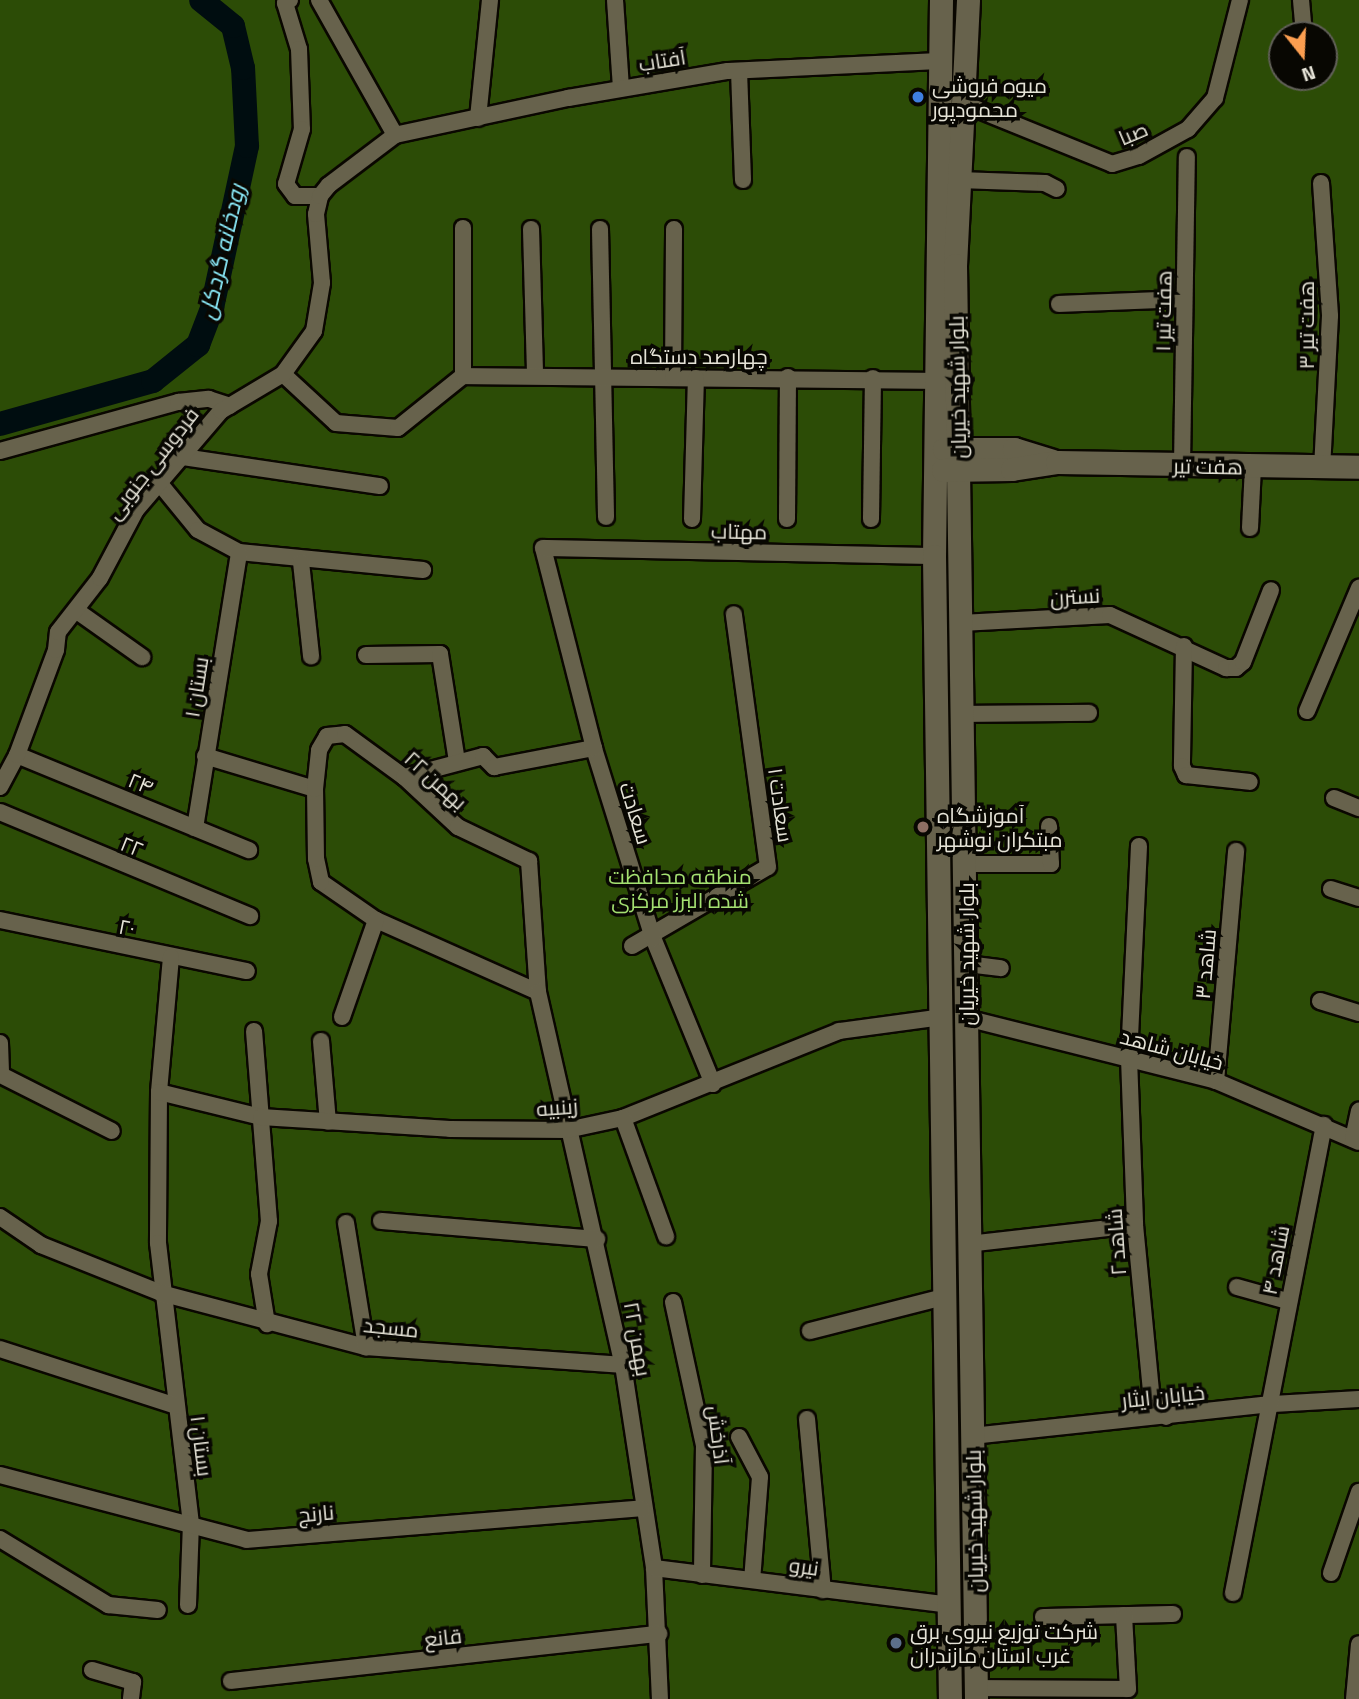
<!DOCTYPE html>
<html>
<head>
<meta charset="utf-8">
<style>
	body { margin:0 }
	#map { position:relative; width:1359px; height:1699px; overflow:hidden; background:#211c09; font-family:"Titillium Web",Cairo,sans-serif }
	div>[style] { position:absolute }
	[style*='--x'] { left:calc(var(--x)*1px); top:calc(var(--y)*1px); width:calc(var(--w)*1px); rotate:calc(var(--a)*1deg) }
	.green>* { inset:0; background:#2c4c06 }
	.river>* { height:24px; margin:-12px; padding:0 12px; transform-origin:12px; border-radius:12px; background:#000d10 }
	.roads { filter:drop-shadow(2px 0 #0a0700) drop-shadow(-2px 0 #0a0700) drop-shadow(0 2px #0a0700) drop-shadow(0 -2px #0a0700) }
	.street>* { height:16px; margin:-8px; padding:0 8px; transform-origin:8px; border-radius:8px; background:#67624c }
	.secondary>* { height:23px; margin:-11.5px; padding:0 11.5px; transform-origin:11.5px; border-radius:11.5px; background:#67624c }
	.dots>* { width:19px; height:19px; translate:-50% -50%; box-sizing:border-box; border:4px solid #080702; border-radius:50% }
	span { translate:-50% -50%; white-space:nowrap; text-align:center; line-height:1.15; -webkit-text-stroke:7px #080702; paint-order:stroke }
	.street-label { font-size:21px; color:#e5e3d7 }
	.poi-label { font-size:21px; color:#e5e3d7 }
	.left { translate:0 -50%; text-align:left }
	.park-label { font-size:21px; color:#a4e071 }
	.water-label { font-size:23px; color:#8bebfa; font-style:italic }
	.north { position:absolute; left:1268px; top:21px; width:70px; height:70px; box-sizing:border-box; background:#080702; border:2px solid #605f57; border-radius:50%; rotate:162deg; font-size:19px; font-weight:700; line-height:28px; text-align:center; color:#e5e3d7 }
	.north::after { content:''; display:block; margin:auto; width:24px; height:32px; background:#fb9e50; clip-path:polygon(50% 0,100% 100%,50% 72%,0 100%) }
</style>
</head>
<body>
<div id="map">
	<div class="green">
		<i style="clip-path:polygon(evenodd,0 0,1359px 0,1359px 1699px,0 1699px,0 0,1282px 35px,1324px 35px,1324px 77px,1282px 77px,1282px 35px)"></i>
	</div>
	<div class="river">
		<i style="--x:0;--y:424;--w:159;--a:-15.7"></i>
		<i style="--x:153;--y:381;--w:58;--a:-38.7"></i>
		<i style="--x:198;--y:345;--w:40;--a:-69"></i>
		<i style="--x:212;--y:308;--w:166;--a:-77.8"></i>
		<i style="--x:247;--y:146;--w:78;--a:-92.9"></i>
		<i style="--x:243;--y:68;--w:43;--a:-103.4"></i>
		<i style="--x:233;--y:26;--w:41;--a:-140.9"></i>
	</div>
	<div class="roads">
		<div class="street">
			<i style="--x:290;--y:0;--w:6;--a:149"></i>
			<i style="--x:285;--y:3;--w:48;--a:73.1"></i>
			<i style="--x:299;--y:49;--w:80;--a:87.9"></i>
			<i style="--x:302;--y:129;--w:57;--a:106.2"></i>
			<i style="--x:286;--y:184;--w:15;--a:53"></i>
			<i style="--x:295;--y:196;--w:25;--a:0"></i>
			<i style="--x:319;--y:0;--w:155;--a:60.6"></i>
			<i style="--x:615;--y:0;--w:87;--a:86.1"></i>
			<i style="--x:1301;--y:0;--w:35;--a:85"></i>
			<i style="--x:739;--y:71;--w:109;--a:87.9"></i>
			<i style="--x:962;--y:103;--w:162;--a:22.1"></i>
			<i style="--x:1112;--y:164;--w:28;--a:-17"></i>
			<i style="--x:1139;--y:156;--w:56;--a:-28.9"></i>
			<i style="--x:1188;--y:129;--w:41;--a:-48.9"></i>
			<i style="--x:1215;--y:98;--w:101;--a:-75.7"></i>
			<i style="--x:478;--y:118;--w:119;--a:-84.2"></i>
			<i style="--x:959;--y:180;--w:86;--a:2"></i>
			<i style="--x:1045;--y:183;--w:13;--a:27"></i>
			<i style="--x:1321;--y:183;--w:133;--a:86.1"></i>
			<i style="--x:1330;--y:316;--w:151;--a:93"></i>
			<i style="--x:531;--y:229;--w:146;--a:88.4"></i>
			<i style="--x:600;--y:229;--w:288;--a:88.8"></i>
			<i style="--x:1059;--y:304;--w:125;--a:-2.3"></i>
			<i style="--x:283;--y:374;--w:72;--a:42.8"></i>
			<i style="--x:336;--y:423;--w:62;--a:4.6"></i>
			<i style="--x:398;--y:428;--w:83;--a:-38.7"></i>
			<i style="--x:463;--y:376;--w:472;--a:0.6"></i>
			<i style="--x:463;--y:376;--w:148;--a:-90"></i>
			<i style="--x:673;--y:377;--w:148;--a:-89.6"></i>
			<i style="--x:0;--y:451;--w:185;--a:-15.4"></i>
			<i style="--x:178;--y:402;--w:31;--a:-6"></i>
			<i style="--x:209;--y:399;--w:22;--a:18"></i>
			<i style="--x:183;--y:457;--w:199;--a:8.4"></i>
			<i style="--x:1182;--y:466;--w:309;--a:-89.1"></i>
			<i style="--x:161;--y:485;--w:58;--a:50.6"></i>
			<i style="--x:198;--y:530;--w:47;--a:28.2"></i>
			<i style="--x:239;--y:552;--w:185;--a:5.6"></i>
			<i style="--x:692;--y:519;--w:141;--a:-88.4"></i>
			<i style="--x:787;--y:519;--w:142;--a:-89.6"></i>
			<i style="--x:871;--y:519;--w:141;--a:-89.2"></i>
			<i style="--x:1250;--y:528;--w:62;--a:-87.2"></i>
			<i style="--x:301;--y:562;--w:95;--a:83.9"></i>
			<i style="--x:77;--y:611;--w:80;--a:35.3"></i>
			<i style="--x:961;--y:623;--w:149;--a:-3.1"></i>
			<i style="--x:1110;--y:615;--w:128;--a:24.6"></i>
			<i style="--x:1226;--y:668;--w:10;--a:0"></i>
			<i style="--x:1236;--y:668;--w:9;--a:-41"></i>
			<i style="--x:1243;--y:662;--w:77;--a:-68.7"></i>
			<i style="--x:1184;--y:646;--w:120;--a:91"></i>
			<i style="--x:1182;--y:766;--w:10;--a:66"></i>
			<i style="--x:1186;--y:775;--w:64;--a:6.2"></i>
			<i style="--x:366;--y:655;--w:74;--a:-0.8"></i>
			<i style="--x:440;--y:654;--w:108;--a:81"></i>
			<i style="--x:1307;--y:711;--w:134;--a:-67.1"></i>
			<i style="--x:963;--y:714;--w:126;--a:-0.5"></i>
			<i style="--x:17;--y:755;--w:251;--a:22.3"></i>
			<i style="--x:205;--y:756;--w:115;--a:16.7"></i>
			<i style="--x:404;--y:777;--w:82;--a:-14.9"></i>
			<i style="--x:483;--y:756;--w:16;--a:45"></i>
			<i style="--x:494;--y:767;--w:102;--a:-10.8"></i>
			<i style="--x:0;--y:787;--w:36;--a:-62"></i>
			<i style="--x:17;--y:755;--w:112;--a:-69.6"></i>
			<i style="--x:56;--y:650;--w:18;--a:-84"></i>
			<i style="--x:58;--y:632;--w:68;--a:-52.1"></i>
			<i style="--x:100;--y:578;--w:77;--a:-62.1"></i>
			<i style="--x:136;--y:510;--w:130;--a:-49.4"></i>
			<i style="--x:221;--y:411;--w:72;--a:-30.8"></i>
			<i style="--x:283;--y:374;--w:53;--a:-54.2"></i>
			<i style="--x:314;--y:331;--w:49;--a:-80.5"></i>
			<i style="--x:322;--y:283;--w:69;--a:-95"></i>
			<i style="--x:316;--y:214;--w:18;--a:-77"></i>
			<i style="--x:320;--y:196;--w:14;--a:-51"></i>
			<i style="--x:329;--y:185;--w:83;--a:-37.1"></i>
			<i style="--x:395;--y:135;--w:177;--a:-12.1"></i>
			<i style="--x:568;--y:98;--w:162;--a:-9.6"></i>
			<i style="--x:728;--y:71;--w:211;--a:-2.7"></i>
			<i style="--x:1334;--y:798;--w:27;--a:22"></i>
			<i style="--x:0;--y:812;--w:271;--a:22.6"></i>
			<i style="--x:195;--y:828;--w:279;--a:-80.9"></i>
			<i style="--x:1139;--y:846;--w:212;--a:92.7"></i>
			<i style="--x:1129;--y:1058;--w:167;--a:87.9"></i>
			<i style="--x:1135;--y:1225;--w:168;--a:84.5"></i>
			<i style="--x:1151;--y:1392;--w:29;--a:59"></i>
			<i style="--x:966;--y:864;--w:85;--a:0"></i>
			<i style="--x:1051;--y:864;--w:38;--a:-93"></i>
			<i style="--x:1331;--y:889;--w:29;--a:18"></i>
			<i style="--x:0;--y:920;--w:252;--a:11.7"></i>
			<i style="--x:632;--y:946;--w:157;--a:-30.2"></i>
			<i style="--x:768;--y:867;--w:255;--a:-97.7"></i>
			<i style="--x:171;--y:957;--w:136;--a:95.1"></i>
			<i style="--x:159;--y:1092;--w:151;--a:90.4"></i>
			<i style="--x:158;--y:1243;--w:282;--a:83.3"></i>
			<i style="--x:191;--y:1523;--w:82;--a:92.1"></i>
			<i style="--x:967;--y:964;--w:34;--a:7"></i>
			<i style="--x:538;--y:992;--w:177;--a:-156"></i>
			<i style="--x:376;--y:920;--w:67;--a:-145.4"></i>
			<i style="--x:321;--y:882;--w:24;--a:-102"></i>
			<i style="--x:316;--y:859;--w:70;--a:-90.8"></i>
			<i style="--x:315;--y:789;--w:39;--a:-84"></i>
			<i style="--x:319;--y:750;--w:16;--a:-60"></i>
			<i style="--x:327;--y:736;--w:18;--a:-6"></i>
			<i style="--x:345;--y:734;--w:73;--a:36.1"></i>
			<i style="--x:404;--y:777;--w:74;--a:42.8"></i>
			<i style="--x:458;--y:827;--w:79;--a:25.6"></i>
			<i style="--x:529;--y:861;--w:131;--a:86.1"></i>
			<i style="--x:538;--y:992;--w:383;--a:77.2"></i>
			<i style="--x:623;--y:1365;--w:205;--a:81.3"></i>
			<i style="--x:654;--y:1568;--w:131;--a:87.4"></i>
			<i style="--x:1320;--y:1001;--w:41;--a:17.1"></i>
			<i style="--x:342;--y:1017;--w:103;--a:-70.7"></i>
			<i style="--x:966;--y:1018;--w:258;--a:14.1"></i>
			<i style="--x:1216;--y:1081;--w:155;--a:23.1"></i>
			<i style="--x:254;--y:1031;--w:191;--a:85.5"></i>
			<i style="--x:269;--y:1221;--w:54;--a:100.7"></i>
			<i style="--x:259;--y:1274;--w:51;--a:80.9"></i>
			<i style="--x:321;--y:1041;--w:81;--a:85.1"></i>
			<i style="--x:0;--y:1043;--w:32;--a:88"></i>
			<i style="--x:1;--y:1075;--w:124;--a:26.8"></i>
			<i style="--x:1216;--y:1081;--w:231;--a:-85"></i>
			<i style="--x:713;--y:1084;--w:158;--a:-112.3"></i>
			<i style="--x:653;--y:938;--w:199;--a:-107.3"></i>
			<i style="--x:594;--y:748;--w:206;--a:-104.3"></i>
			<i style="--x:543;--y:548;--w:391;--a:1.2"></i>
			<i style="--x:159;--y:1092;--w:105;--a:13.8"></i>
			<i style="--x:261;--y:1117;--w:189;--a:3.6"></i>
			<i style="--x:450;--y:1129;--w:117;--a:0.5"></i>
			<i style="--x:567;--y:1130;--w:57;--a:-12.1"></i>
			<i style="--x:623;--y:1118;--w:233;--a:-21.9"></i>
			<i style="--x:839;--y:1031;--w:105;--a:-7.7"></i>
			<i style="--x:623;--y:1118;--w:126;--a:70"></i>
			<i style="--x:1353;--y:1139;--w:29;--a:-78"></i>
			<i style="--x:0;--y:1217;--w:50;--a:34.3"></i>
			<i style="--x:41;--y:1245;--w:129;--a:21.8"></i>
			<i style="--x:161;--y:1293;--w:212;--a:14.8"></i>
			<i style="--x:366;--y:1347;--w:258;--a:4"></i>
			<i style="--x:381;--y:1221;--w:217;--a:4.8"></i>
			<i style="--x:346;--y:1223;--w:126;--a:80.8"></i>
			<i style="--x:968;--y:1244;--w:168;--a:-6.5"></i>
			<i style="--x:1237;--y:1287;--w:52;--a:15.6"></i>
			<i style="--x:673;--y:1302;--w:146;--a:77.8"></i>
			<i style="--x:704;--y:1445;--w:130;--a:90.9"></i>
			<i style="--x:810;--y:1331;--w:137;--a:-14.3"></i>
			<i style="--x:0;--y:1349;--w:185;--a:17.9"></i>
			<i style="--x:807;--y:1419;--w:172;--a:84.7"></i>
			<i style="--x:972;--y:1436;--w:303;--a:-6.1"></i>
			<i style="--x:1273;--y:1404;--w:86;--a:-3.3"></i>
			<i style="--x:739;--y:1437;--w:45;--a:62.3"></i>
			<i style="--x:760;--y:1477;--w:103;--a:94.4"></i>
			<i style="--x:0;--y:1475;--w:255;--a:14.7"></i>
			<i style="--x:247;--y:1540;--w:396;--a:-4.6"></i>
			<i style="--x:0;--y:1539;--w:127;--a:31.4"></i>
			<i style="--x:108;--y:1605;--w:50;--a:5.7"></i>
			<i style="--x:654;--y:1568;--w:297;--a:7.1"></i>
			<i style="--x:1331;--y:1573;--w:86;--a:-70.9"></i>
			<i style="--x:1233;--y:1593;--w:477;--a:-79"></i>
			<i style="--x:1043;--y:1617;--w:130;--a:-1.3"></i>
			<i style="--x:92;--y:1670;--w:43;--a:16.3"></i>
			<i style="--x:133;--y:1682;--w:17;--a:97"></i>
			<i style="--x:231;--y:1681;--w:431;--a:-6.3"></i>
			<i style="--x:976;--y:1688;--w:152;--a:0.4"></i>
			<i style="--x:1128;--y:1689;--w:74;--a:-93.1"></i>
			<i style="--x:1354;--y:1699;--w:55;--a:-84.8"></i>
		</div>
		<div class="secondary">
			<i style="--x:941;--y:0;--w:556;--a:90.72"></i>
			<i style="--x:934;--y:556;--w:1143;--a:89.2"></i>
			<i style="--x:968;--y:0;--w:265;--a:92.8"></i>
			<i style="--x:955;--y:265;--w:1434;--a:89.16"></i>
			<i style="--x:944;--y:449;--w:70;--a:0"></i>
			<i style="--x:1014;--y:449;--w:39;--a:17"></i>
			<i style="--x:943;--y:470;--w:69;--a:-0.8"></i>
			<i style="--x:1012;--y:469;--w:46;--a:-8.8"></i>
			<i style="--x:1057;--y:462;--w:302;--a:0.9"></i>
		</div>
	</div>
	<div class="dots">
		<i style="left:918px;top:97px;background:#3f7fe0"></i>
		<i style="left:923px;top:827px;background:#8d6e63"></i>
		<i style="left:896px;top:1643px;background:#5c6f8a"></i>
	</div>
	<div class="street-label">
		<span style="left:662px;top:60px;rotate:-9deg">آفتاب</span>
		<span style="left:1133px;top:133px;rotate:-23deg">صبا</span>
		<span style="left:1163px;top:311px;rotate:-89deg">هفت تیر ۱</span>
		<span style="left:1306px;top:325px;rotate:-90deg">هفت تیر ۳</span>
		<span style="left:699px;top:356px">چهارصد دستگاه</span>
		<span style="left:957px;top:387px;rotate:-91deg">بلوار شهید خیریان</span>
		<span style="left:152px;top:463px;rotate:-52deg">فردوسی جنوبی</span>
		<span style="left:1208px;top:466px;rotate:1deg">هفت تیر</span>
		<span style="left:739px;top:531px;rotate:1deg">مهتاب</span>
		<span style="left:1075px;top:596px;rotate:-3deg">نسترن</span>
		<span style="left:196px;top:687px;rotate:-81deg">بستان ۱</span>
		<span style="left:436px;top:780px;rotate:42deg">۲۲ بهمن</span>
		<span style="left:141px;top:783px;rotate:22deg">۲۴</span>
		<span style="left:781px;top:805px;rotate:82deg">سعادت ۱</span>
		<span style="left:636px;top:813px;rotate:73deg">سعادت</span>
		<span style="left:132px;top:846px;rotate:22deg">۲۲</span>
		<span style="left:127px;top:927px;rotate:11deg">۲۰</span>
		<span style="left:966px;top:954px;rotate:-90deg">بلوار شهید خیریان</span>
		<span style="left:1205px;top:964px;rotate:-85deg">شاهد ۳</span>
		<span style="left:1172px;top:1049px;rotate:15deg">خیابان شاهد</span>
		<span style="left:557px;top:1107px;rotate:-4deg">زینبیه</span>
		<span style="left:1116px;top:1242px;rotate:-94deg">شاهد ۲</span>
		<span style="left:1275px;top:1260px;rotate:-79deg">شاهد ۴</span>
		<span style="left:391px;top:1327px;rotate:6deg">مسجد</span>
		<span style="left:638px;top:1339px;rotate:80deg">۲۲ بهمن</span>
		<span style="left:1163px;top:1396px;rotate:-6deg">خیابان ایثار</span>
		<span style="left:719px;top:1435px;rotate:83deg">آذرخش</span>
		<span style="left:202px;top:1446px;rotate:83deg">بستان ۱</span>
		<span style="left:316px;top:1513px;rotate:-5deg">نارنج</span>
		<span style="left:974px;top:1521px;rotate:-91deg">بلوار شهید خیریان</span>
		<span style="left:804px;top:1566px;rotate:8deg">نیرو</span>
		<span style="left:443px;top:1637px;rotate:-6deg">قانع</span>
	</div>
	<div class="poi-label">
		<span class="left" style="left:932px;top:97px">میوه فروشی<br>محمودپور</span>
		<span class="left" style="left:937px;top:827px">آموزشگاه<br>مبتکران نوشهر</span>
		<span class="left" style="left:910px;top:1643px">شرکت توزیع نیروی برق<br>غرب استان مازندران</span>
	</div>
	<div class="park-label">
		<span style="left:680px;top:888px">منطقه محافظت<br>شده البرز مرکزی</span>
	</div>
	<div class="water-label">
		<span style="left:222px;top:252px;rotate:-77deg">رودخانه گردکل</span>
	</div>
	<div class="north">N</div>
</div>
</body>
</html>
